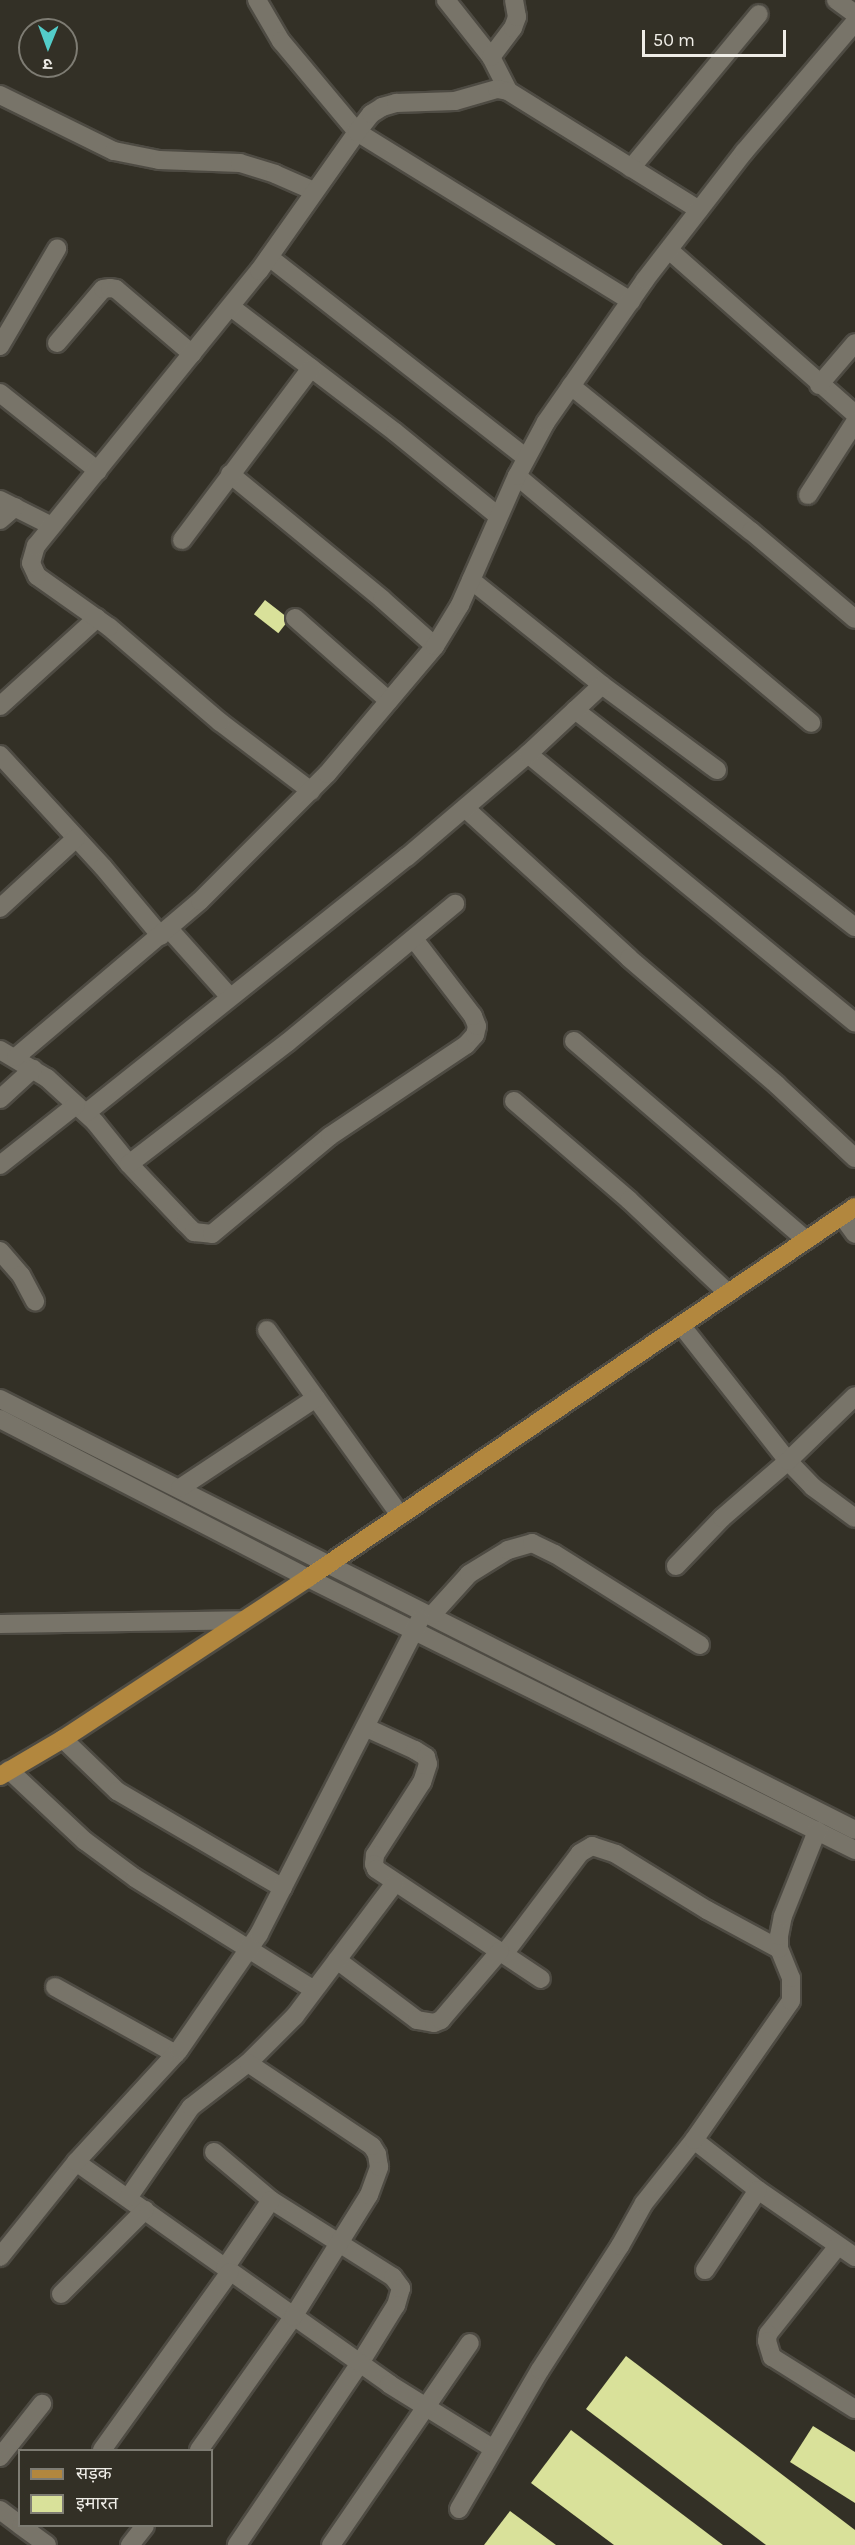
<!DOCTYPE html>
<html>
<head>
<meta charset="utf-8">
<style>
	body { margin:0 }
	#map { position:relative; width:855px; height:2545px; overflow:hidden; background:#333026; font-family:Karla,"Noto Sans Devanagari",sans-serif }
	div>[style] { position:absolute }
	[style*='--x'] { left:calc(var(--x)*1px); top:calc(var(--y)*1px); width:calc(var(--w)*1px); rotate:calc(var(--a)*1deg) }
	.building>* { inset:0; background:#d9e19a; transform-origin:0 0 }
	.roads { filter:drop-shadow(2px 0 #4e4b43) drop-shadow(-2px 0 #4e4b43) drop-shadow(0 2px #4e4b43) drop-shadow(0 -2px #4e4b43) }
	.minor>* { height:18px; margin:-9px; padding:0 9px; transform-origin:9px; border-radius:9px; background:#787469 }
	.major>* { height:18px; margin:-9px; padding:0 9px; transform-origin:9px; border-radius:9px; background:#b2873e }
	span { translate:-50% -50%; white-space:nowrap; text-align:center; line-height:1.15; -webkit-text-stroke:6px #333026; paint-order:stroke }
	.legend { position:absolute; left:18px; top:2449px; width:195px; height:78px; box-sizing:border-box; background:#333026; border:2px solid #7e7c73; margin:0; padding:8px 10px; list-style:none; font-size:18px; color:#efede7 }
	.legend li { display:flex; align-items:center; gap:12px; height:30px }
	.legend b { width:30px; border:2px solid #7e7c73 }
	.north { position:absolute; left:18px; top:18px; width:60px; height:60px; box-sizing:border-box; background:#333026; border:2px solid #7e7c73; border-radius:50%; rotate:181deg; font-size:16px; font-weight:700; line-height:24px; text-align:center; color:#efede7 }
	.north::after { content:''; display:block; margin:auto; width:21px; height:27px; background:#53cdc9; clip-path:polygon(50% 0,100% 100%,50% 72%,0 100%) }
	.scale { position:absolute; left:642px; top:30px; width:144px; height:27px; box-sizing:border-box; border:3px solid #efede7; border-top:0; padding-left:8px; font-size:18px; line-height:21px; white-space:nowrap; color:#efede7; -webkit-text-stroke:4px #333026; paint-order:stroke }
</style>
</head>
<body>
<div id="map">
	<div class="building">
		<i style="left:265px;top:600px;width:31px;height:18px;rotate:38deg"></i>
		<i style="clip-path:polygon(626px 2356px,855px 2530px,855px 2545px,766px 2545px,586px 2409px)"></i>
		<i style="clip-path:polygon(813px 2426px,855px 2452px,855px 2503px,790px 2462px)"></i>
		<i style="clip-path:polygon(571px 2430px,723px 2545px,614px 2545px,531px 2483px)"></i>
		<i style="clip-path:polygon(510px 2511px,556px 2545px,484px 2545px)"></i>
	</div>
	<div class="roads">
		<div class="minor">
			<i style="--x:257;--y:0;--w:48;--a:59.7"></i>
			<i style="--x:281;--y:41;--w:119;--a:50.1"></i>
			<i style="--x:357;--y:132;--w:322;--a:31.7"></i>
			<i style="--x:446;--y:0;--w:73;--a:51.7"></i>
			<i style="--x:491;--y:57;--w:38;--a:63"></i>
			<i style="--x:836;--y:0;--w:24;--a:36"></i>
			<i style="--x:491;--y:57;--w:36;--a:-53"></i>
			<i style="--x:513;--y:28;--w:12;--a:-70"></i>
			<i style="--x:517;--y:17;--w:17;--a:-100"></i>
			<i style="--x:0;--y:95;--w:127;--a:26.2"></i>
			<i style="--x:114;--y:151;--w:46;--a:11.3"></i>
			<i style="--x:159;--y:160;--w:81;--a:2.1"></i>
			<i style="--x:240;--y:163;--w:37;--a:17"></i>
			<i style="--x:275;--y:174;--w:43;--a:23.6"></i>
			<i style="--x:631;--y:168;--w:200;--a:-50.3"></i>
			<i style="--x:669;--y:250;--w:248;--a:41.4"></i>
			<i style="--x:269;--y:257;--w:326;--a:38"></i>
			<i style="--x:231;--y:307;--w:206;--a:37.3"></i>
			<i style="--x:395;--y:432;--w:133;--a:39.2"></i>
			<i style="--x:57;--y:343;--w:71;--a:-49.6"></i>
			<i style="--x:103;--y:289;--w:7;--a:-8"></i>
			<i style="--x:110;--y:288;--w:6;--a:9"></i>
			<i style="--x:116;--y:289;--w:100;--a:40.5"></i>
			<i style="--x:0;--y:346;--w:113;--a:-59.6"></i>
			<i style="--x:819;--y:385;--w:55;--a:-49.4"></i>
			<i style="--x:571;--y:386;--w:231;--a:38.9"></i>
			<i style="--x:751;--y:531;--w:136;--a:40.2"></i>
			<i style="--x:0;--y:393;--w:125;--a:38.5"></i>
			<i style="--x:230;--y:474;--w:197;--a:39.4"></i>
			<i style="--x:382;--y:599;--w:71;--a:41.6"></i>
			<i style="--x:517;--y:476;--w:384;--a:40"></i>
			<i style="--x:808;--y:495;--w:87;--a:-57.2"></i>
			<i style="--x:0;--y:500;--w:58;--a:26.6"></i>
			<i style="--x:0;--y:520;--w:20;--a:-41"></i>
			<i style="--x:182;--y:540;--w:215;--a:-53.1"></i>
			<i style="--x:471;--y:580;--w:168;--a:38.7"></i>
			<i style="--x:602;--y:685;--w:143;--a:36.5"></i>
			<i style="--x:295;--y:618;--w:125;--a:41.4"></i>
			<i style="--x:0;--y:706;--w:131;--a:-42.2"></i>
			<i style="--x:575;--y:710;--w:354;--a:37.8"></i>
			<i style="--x:528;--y:754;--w:423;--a:39.4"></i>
			<i style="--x:0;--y:755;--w:152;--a:47.4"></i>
			<i style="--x:103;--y:867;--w:90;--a:50"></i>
			<i style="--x:311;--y:791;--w:114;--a:-142.8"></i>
			<i style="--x:220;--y:722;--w:146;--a:-139.4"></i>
			<i style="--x:109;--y:627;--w:88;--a:-144.7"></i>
			<i style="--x:37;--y:576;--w:14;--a:-115"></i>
			<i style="--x:31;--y:563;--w:18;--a:-74"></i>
			<i style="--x:36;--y:546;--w:354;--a:-51"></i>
			<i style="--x:259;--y:271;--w:170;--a:-54.8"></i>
			<i style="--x:357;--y:132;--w:23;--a:-52"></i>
			<i style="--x:371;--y:114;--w:13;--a:-32"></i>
			<i style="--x:382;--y:107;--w:15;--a:-16"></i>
			<i style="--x:396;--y:103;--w:59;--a:-1.9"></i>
			<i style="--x:455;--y:101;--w:44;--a:-15.9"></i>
			<i style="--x:497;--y:89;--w:11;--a:10"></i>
			<i style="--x:508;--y:91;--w:225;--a:31.9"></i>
			<i style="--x:465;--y:808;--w:222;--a:42.4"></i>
			<i style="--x:629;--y:958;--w:195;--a:40.6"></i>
			<i style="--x:777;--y:1085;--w:107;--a:43.1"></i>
			<i style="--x:0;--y:908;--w:103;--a:-42.6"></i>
			<i style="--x:169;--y:929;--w:91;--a:48.1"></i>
			<i style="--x:574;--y:1041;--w:306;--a:40.6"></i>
			<i style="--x:0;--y:1050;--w:55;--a:30.8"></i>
			<i style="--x:47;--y:1078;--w:65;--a:42.5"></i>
			<i style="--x:95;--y:1122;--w:54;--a:51"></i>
			<i style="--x:129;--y:1164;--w:81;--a:46.5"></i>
			<i style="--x:185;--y:1223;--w:13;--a:45"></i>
			<i style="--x:194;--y:1232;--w:18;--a:6"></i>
			<i style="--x:212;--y:1234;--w:153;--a:-39.7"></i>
			<i style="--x:330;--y:1136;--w:164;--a:-33.8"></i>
			<i style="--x:466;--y:1045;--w:13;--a:-48"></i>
			<i style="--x:475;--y:1035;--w:9;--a:-77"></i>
			<i style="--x:477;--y:1026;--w:11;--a:-112"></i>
			<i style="--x:473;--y:1016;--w:97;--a:-127.5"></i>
			<i style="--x:16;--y:1057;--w:241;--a:-40.3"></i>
			<i style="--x:200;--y:901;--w:180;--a:-45"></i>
			<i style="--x:327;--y:774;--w:167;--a:-49.8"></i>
			<i style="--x:435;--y:646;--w:48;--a:-58.6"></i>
			<i style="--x:460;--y:605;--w:141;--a:-66.2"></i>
			<i style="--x:517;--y:476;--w:61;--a:-61.8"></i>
			<i style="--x:546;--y:422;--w:173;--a:-55.1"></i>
			<i style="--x:645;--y:280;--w:162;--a:-52.3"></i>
			<i style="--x:744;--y:152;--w:171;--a:-49.5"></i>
			<i style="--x:0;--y:1099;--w:45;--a:-42.3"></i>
			<i style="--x:514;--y:1101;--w:152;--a:40.7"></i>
			<i style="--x:629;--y:1200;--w:136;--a:43.2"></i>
			<i style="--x:86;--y:1113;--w:411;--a:-38.6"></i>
			<i style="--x:407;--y:857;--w:159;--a:-40.4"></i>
			<i style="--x:528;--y:754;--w:101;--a:-43"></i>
			<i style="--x:129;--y:1164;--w:200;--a:-37.5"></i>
			<i style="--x:288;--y:1042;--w:217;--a:-39.6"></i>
			<i style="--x:0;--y:1165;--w:97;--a:-38.3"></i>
			<i style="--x:842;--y:1216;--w:22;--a:54"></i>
			<i style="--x:0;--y:1251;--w:32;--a:49"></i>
			<i style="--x:21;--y:1275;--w:30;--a:62"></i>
			<i style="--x:681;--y:1325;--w:173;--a:51.8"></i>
			<i style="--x:788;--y:1461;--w:36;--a:46"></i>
			<i style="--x:813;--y:1487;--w:52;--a:36.4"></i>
			<i style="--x:267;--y:1330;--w:228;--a:54.3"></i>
			<i style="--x:0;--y:1399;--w:957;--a:26.75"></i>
			<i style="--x:0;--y:1419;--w:347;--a:27.3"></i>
			<i style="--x:308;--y:1578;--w:611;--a:26.44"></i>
			<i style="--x:180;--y:1488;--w:163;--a:-33.5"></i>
			<i style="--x:676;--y:1566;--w:66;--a:-46.2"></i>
			<i style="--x:722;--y:1518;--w:87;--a:-40.8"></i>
			<i style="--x:788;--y:1461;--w:93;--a:-44.1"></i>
			<i style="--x:432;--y:1615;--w:55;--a:-47.9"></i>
			<i style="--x:469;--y:1574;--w:46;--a:-31.6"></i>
			<i style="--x:508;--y:1550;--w:25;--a:-16"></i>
			<i style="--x:532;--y:1543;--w:25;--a:26"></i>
			<i style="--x:555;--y:1554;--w:171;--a:32.1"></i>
			<i style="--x:0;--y:1624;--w:243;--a:-0.9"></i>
			<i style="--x:367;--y:1728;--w:53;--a:24.6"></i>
			<i style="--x:415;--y:1750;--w:13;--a:32"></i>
			<i style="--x:426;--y:1757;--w:7;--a:74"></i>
			<i style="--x:428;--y:1764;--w:19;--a:108"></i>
			<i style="--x:422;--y:1782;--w:87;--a:122.8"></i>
			<i style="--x:375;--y:1855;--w:9;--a:96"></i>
			<i style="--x:374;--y:1864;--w:5;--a:68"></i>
			<i style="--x:376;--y:1869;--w:198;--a:33.7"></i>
			<i style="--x:63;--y:1739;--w:75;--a:43.9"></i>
			<i style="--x:117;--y:1791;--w:192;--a:30.3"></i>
			<i style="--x:9;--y:1770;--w:104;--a:43.1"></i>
			<i style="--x:85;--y:1841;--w:62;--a:36.5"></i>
			<i style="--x:135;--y:1878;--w:211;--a:32"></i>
			<i style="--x:504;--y:1954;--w:126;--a:-53"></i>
			<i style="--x:580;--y:1853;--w:14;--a:-30"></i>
			<i style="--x:592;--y:1846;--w:25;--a:18"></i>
			<i style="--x:616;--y:1854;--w:107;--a:31.6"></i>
			<i style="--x:707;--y:1910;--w:82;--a:28.4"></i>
			<i style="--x:337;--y:1960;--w:100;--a:36.9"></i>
			<i style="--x:417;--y:2020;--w:17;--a:10"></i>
			<i style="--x:434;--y:2023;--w:8;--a:-23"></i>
			<i style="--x:441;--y:2020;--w:91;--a:-49.5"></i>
			<i style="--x:55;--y:1987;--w:138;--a:29"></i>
			<i style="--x:694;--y:2140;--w:81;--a:38"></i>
			<i style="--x:758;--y:2190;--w:118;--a:34.6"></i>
			<i style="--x:214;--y:2152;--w:75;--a:40.1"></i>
			<i style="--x:271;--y:2200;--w:144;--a:32.3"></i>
			<i style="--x:393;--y:2277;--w:14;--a:54"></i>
			<i style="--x:401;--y:2288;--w:18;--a:106"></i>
			<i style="--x:396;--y:2305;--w:68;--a:121.8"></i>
			<i style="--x:360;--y:2363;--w:220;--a:124.1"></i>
			<i style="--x:76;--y:2162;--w:384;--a:35.3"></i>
			<i style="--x:389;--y:2384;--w:123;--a:31.8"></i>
			<i style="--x:128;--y:2198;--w:111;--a:-55.3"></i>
			<i style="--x:191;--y:2107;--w:72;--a:-37.7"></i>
			<i style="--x:248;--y:2063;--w:66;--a:-45"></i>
			<i style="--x:295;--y:2016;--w:166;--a:-53.1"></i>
			<i style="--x:838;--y:2246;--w:112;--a:128.5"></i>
			<i style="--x:768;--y:2334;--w:7;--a:98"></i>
			<i style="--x:767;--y:2341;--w:17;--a:73"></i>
			<i style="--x:772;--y:2357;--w:98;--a:32.1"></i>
			<i style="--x:0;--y:2257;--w:122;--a:-51.3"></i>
			<i style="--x:76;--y:2162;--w:152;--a:-47.4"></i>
			<i style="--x:179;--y:2050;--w:141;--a:-55.4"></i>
			<i style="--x:259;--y:1934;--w:353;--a:-62.9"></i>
			<i style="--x:225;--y:2268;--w:82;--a:-55.9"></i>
			<i style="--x:705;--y:2270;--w:96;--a:-56.5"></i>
			<i style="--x:61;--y:2294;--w:119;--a:-45"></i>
			<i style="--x:102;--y:2450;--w:219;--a:-54.3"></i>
			<i style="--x:199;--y:2450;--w:163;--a:-54.7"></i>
			<i style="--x:293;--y:2317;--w:144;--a:-58.1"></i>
			<i style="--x:369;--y:2195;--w:30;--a:-70"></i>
			<i style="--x:379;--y:2167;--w:13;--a:-99"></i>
			<i style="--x:377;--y:2154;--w:9;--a:-122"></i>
			<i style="--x:372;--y:2146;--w:149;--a:-146.2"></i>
			<i style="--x:0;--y:2457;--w:68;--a:-51.6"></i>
			<i style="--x:459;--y:2509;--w:161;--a:-59.8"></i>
			<i style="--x:540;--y:2370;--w:148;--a:-57.2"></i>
			<i style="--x:620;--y:2246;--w:49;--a:-60.8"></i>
			<i style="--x:644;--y:2203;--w:80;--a:-51.6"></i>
			<i style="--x:694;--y:2140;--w:169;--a:-55.1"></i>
			<i style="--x:791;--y:2001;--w:23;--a:-90"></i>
			<i style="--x:791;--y:1978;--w:31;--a:-112"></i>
			<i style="--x:779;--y:1949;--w:13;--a:-90"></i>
			<i style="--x:779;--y:1936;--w:20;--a:-79"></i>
			<i style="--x:783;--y:1916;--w:92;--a:-68.2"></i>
			<i style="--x:0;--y:2510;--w:25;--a:37"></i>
			<i style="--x:21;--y:2526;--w:32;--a:36"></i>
			<i style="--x:130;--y:2545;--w:24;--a:-52"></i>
			<i style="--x:331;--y:2545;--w:245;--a:-55.5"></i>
		</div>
		<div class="major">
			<i style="--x:0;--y:1776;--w:73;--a:-30.4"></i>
			<i style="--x:63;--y:1739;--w:293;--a:-33.3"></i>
			<i style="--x:308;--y:1578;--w:661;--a:-34.15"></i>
		</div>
	</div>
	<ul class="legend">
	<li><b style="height:8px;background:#b2873e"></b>सड़क</li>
	<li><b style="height:16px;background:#d9e19a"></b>इमारत</li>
	</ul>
	<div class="north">उ</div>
	<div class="scale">50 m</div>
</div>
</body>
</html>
